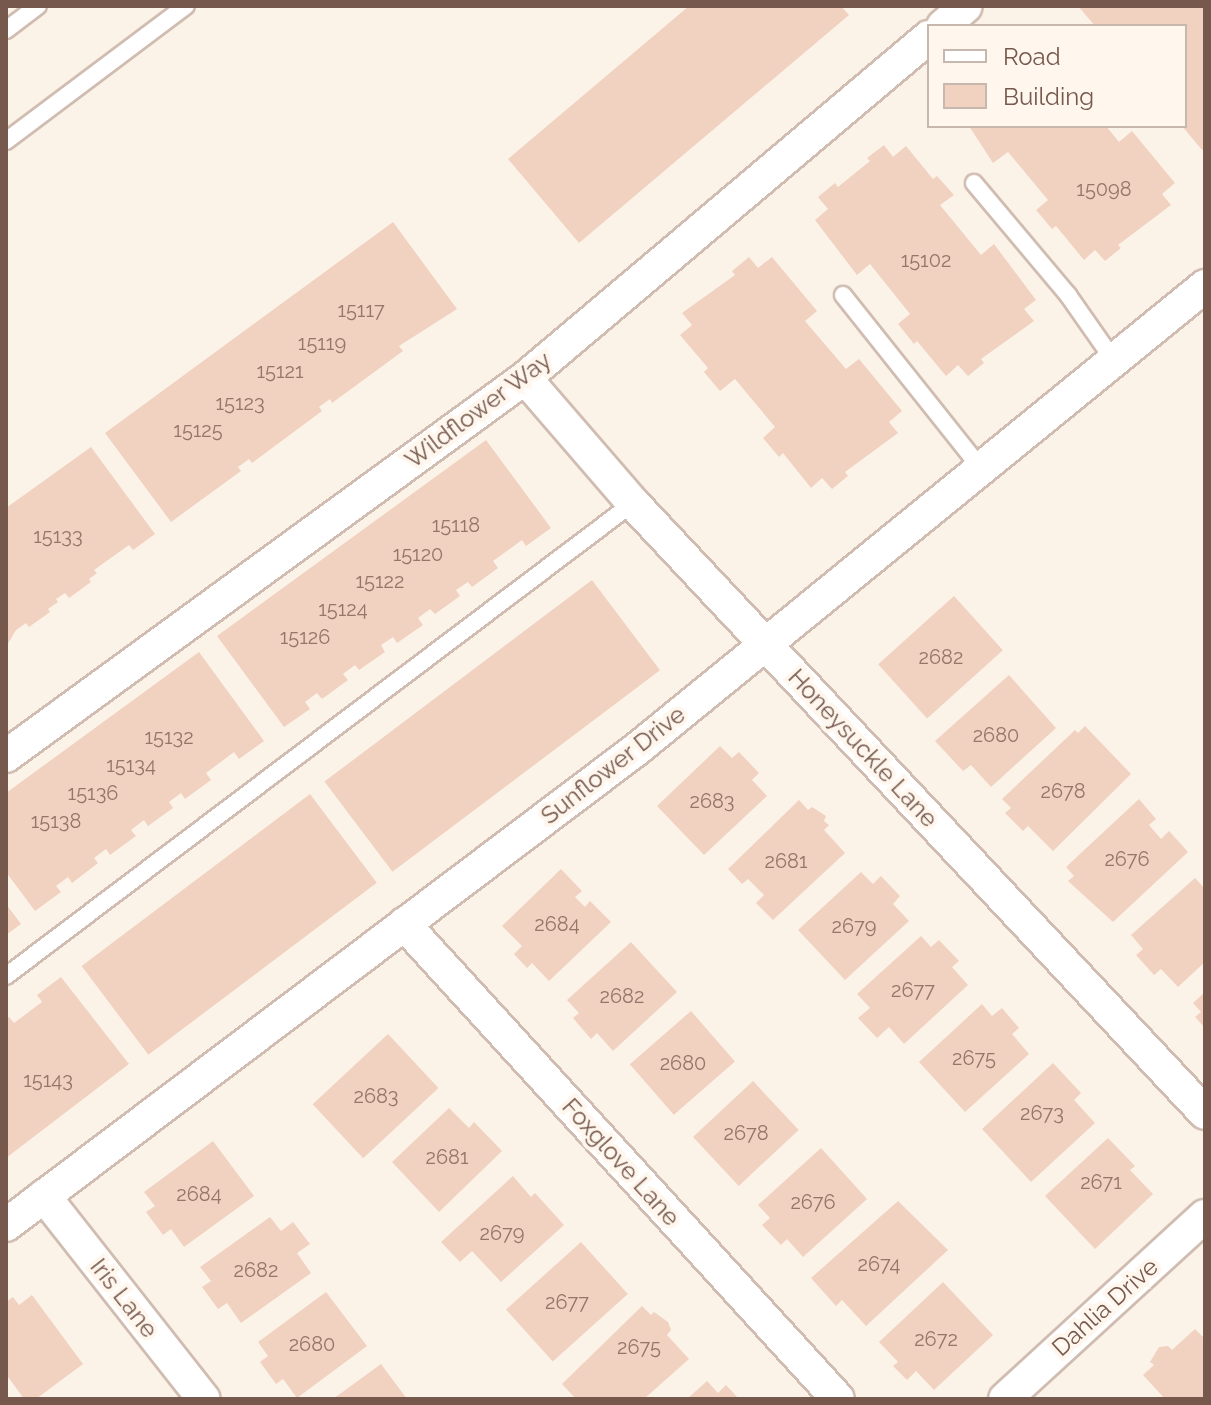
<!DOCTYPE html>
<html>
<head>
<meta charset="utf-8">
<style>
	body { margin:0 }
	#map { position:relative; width:1211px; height:1405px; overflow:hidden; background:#fcf3e8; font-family:Raleway,sans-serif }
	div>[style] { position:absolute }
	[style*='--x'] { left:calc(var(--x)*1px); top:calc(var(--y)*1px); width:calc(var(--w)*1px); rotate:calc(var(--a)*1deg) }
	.building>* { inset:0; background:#f1d1c0; transform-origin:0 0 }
	.roads { filter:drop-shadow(2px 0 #d0bcb0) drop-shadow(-2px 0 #d0bcb0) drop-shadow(0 2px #d0bcb0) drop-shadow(0 -2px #d0bcb0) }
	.lane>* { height:16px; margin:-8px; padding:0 8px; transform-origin:8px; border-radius:8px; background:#fff }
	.street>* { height:32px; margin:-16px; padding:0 16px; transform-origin:16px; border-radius:16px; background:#fff }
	span { translate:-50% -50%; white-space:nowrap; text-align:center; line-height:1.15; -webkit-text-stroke:8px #fff7ee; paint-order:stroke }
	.number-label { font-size:20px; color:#957669 }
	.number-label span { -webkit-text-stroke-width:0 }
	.street-label { font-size:24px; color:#76584c }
	.frame { position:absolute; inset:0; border:8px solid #76584c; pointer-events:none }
	.legend { position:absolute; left:927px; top:24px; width:260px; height:104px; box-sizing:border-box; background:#fff7ee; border:2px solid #c8b7ad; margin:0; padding:10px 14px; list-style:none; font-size:24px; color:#76584c }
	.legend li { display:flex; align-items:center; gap:16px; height:40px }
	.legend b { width:40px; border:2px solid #c8b7ad }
</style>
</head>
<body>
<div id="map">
	<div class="building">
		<i style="clip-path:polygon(689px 6px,841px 6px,849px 15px,579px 243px,508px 159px)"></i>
		<i style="clip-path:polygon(1078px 6px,1205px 6px,1205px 148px,1202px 150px,1182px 126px,1185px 126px,1185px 26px,1095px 26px)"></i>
		<i style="clip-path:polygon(969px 126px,1106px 126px,1119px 142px,1132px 131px,1175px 183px,1162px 194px,1171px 205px,1118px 245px,1121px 248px,1105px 261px,1095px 250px,1084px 260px,1056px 226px,1052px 229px,1036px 210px,1048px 200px,1008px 152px,993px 163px)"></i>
		<i style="clip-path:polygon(884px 145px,893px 157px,906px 146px,933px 179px,937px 176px,954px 195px,940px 205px,981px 255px,994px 244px,1036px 300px,1024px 309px,1034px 321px,981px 359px,984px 363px,968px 376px,958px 365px,946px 376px,917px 341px,914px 344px,898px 324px,910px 314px,870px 264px,857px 275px,815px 220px,828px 209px,818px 197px,835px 183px,838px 187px,870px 161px,867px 158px)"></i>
		<i style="clip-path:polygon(393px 222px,457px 309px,399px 346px,403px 351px,332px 403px,330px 399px,319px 407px,322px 411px,252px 463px,249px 459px,238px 467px,241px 471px,171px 522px,105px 433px)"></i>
		<i style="clip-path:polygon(749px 257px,758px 268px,772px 257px,817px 311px,805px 321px,846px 369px,859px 359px,902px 411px,889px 422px,898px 433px,845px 472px,848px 476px,832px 489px,822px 478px,811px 488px,783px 453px,779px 457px,763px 438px,775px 427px,735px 379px,720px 391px,704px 372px,708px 368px,680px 335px,692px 325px,682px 313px,735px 275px,732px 271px)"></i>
		<i style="clip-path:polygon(486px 440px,551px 528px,526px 546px,522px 540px,493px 561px,498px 568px,472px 587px,468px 582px,456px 590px,460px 596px,435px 614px,430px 609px,418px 618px,423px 625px,397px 643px,393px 637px,381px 645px,385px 652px,359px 670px,355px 665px,343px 674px,348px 680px,322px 699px,317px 693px,305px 702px,310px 709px,284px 727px,217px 636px)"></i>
		<i style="clip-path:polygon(91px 447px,155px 534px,133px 550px,129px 545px,94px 570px,97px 573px,89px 579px,91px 582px,69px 598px,65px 593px,56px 599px,58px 602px,48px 609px,50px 612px,29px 627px,26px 623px,16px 630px,6px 647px,6px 508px)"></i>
		<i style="left:592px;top:580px;width:113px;height:335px;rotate:53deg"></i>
		<i style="left:954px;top:596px;width:73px;height:102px;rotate:48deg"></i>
		<i style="clip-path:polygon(199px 652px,264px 741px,239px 759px,234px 752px,206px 773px,211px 780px,185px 799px,181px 793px,169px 802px,173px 808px,148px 826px,144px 820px,131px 830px,136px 836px,110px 855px,106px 849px,94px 858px,98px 863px,72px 883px,68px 877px,56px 886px,61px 892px,35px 911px,6px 872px,6px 793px)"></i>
		<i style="clip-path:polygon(1009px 675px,1056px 728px,991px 787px,971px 765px,963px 771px,935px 741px)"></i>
		<i style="clip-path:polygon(1085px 726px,1131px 774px,1053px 851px,1028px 826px,1023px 831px,1005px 813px,1011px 808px,1002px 799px,1075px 730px,1078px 733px)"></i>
		<i style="clip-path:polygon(720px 746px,732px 758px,739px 752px,759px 773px,752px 780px,767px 796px,704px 855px,657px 806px)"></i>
		<i style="left:310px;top:794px;width:111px;height:286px;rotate:53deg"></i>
		<i style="clip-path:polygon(1139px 799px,1156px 819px,1149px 825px,1161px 839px,1169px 831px,1188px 852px,1113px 922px,1068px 881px,1074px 876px,1066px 867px)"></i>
		<i style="clip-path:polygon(799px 800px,808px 810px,812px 807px,826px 816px,824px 821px,829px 825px,824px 830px,845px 853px,773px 920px,756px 903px,764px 895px,748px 879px,742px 884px,728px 869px)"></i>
		<i style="clip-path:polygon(561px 869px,582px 891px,575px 897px,585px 907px,590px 901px,611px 922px,549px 981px,532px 963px,527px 968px,514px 954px,522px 946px,502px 926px)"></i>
		<i style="clip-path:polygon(861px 872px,873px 884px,881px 876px,900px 896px,893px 904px,909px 921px,845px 980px,798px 930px)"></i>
		<i style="clip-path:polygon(1195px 878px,1205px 889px,1205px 962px,1178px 987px,1161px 969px,1154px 975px,1136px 955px,1143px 949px,1131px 935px)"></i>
		<i style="clip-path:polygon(6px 904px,21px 924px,6px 935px)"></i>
		<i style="clip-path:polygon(921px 936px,931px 947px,939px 940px,959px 961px,952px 967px,968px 985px,904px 1044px,889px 1027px,877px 1038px,858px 1018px,870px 1008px,857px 994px)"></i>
		<i style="clip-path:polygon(631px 942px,677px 992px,613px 1051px,597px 1033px,591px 1039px,573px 1018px,579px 1013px,567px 1000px)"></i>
		<i style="clip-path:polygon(61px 977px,129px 1064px,6px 1158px,6px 1019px,9px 1017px,14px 1023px,42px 1002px,37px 995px)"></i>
		<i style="clip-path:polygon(1205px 992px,1205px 1028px,1195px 1017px,1201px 1012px,1193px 1003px)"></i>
		<i style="clip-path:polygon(982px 1004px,992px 1016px,1002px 1008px,1019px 1028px,1012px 1034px,1029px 1054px,965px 1112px,919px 1062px)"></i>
		<i style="left:691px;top:1011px;width:67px;height:81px;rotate:49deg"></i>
		<i style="left:388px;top:1034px;width:74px;height:103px;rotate:47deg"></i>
		<i style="clip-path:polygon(1053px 1063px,1081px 1093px,1074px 1100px,1095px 1123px,1031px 1182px,982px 1129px)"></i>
		<i style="left:753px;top:1081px;width:67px;height:82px;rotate:47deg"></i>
		<i style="clip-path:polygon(449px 1108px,469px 1128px,474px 1122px,502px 1151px,439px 1212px,392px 1162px)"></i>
		<i style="clip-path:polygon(1108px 1138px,1135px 1166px,1130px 1170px,1153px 1194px,1095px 1249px,1045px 1196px)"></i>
		<i style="clip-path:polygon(213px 1141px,254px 1196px,184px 1247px,171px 1229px,163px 1235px,146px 1212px,155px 1206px,144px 1192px)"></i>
		<i style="clip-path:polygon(821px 1148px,867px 1199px,803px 1257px,787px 1239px,781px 1245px,762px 1225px,770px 1218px,758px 1205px)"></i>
		<i style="clip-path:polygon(513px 1176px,531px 1197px,535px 1193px,564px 1225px,501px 1282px,472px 1251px,460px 1262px,441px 1242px)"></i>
		<i style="clip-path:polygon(898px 1201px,948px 1250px,866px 1326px,842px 1300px,836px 1306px,811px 1278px)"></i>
		<i style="clip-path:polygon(270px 1217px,281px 1231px,293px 1222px,310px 1244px,297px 1253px,311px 1273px,241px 1323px,227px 1303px,218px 1309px,202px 1287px,211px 1281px,200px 1267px)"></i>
		<i style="left:581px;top:1242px;width:70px;height:101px;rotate:48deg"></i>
		<i style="clip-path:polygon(943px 1282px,993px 1335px,934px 1390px,916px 1371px,907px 1380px,893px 1366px,898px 1362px,879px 1342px)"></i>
		<i style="clip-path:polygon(326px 1292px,367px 1346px,297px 1398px,283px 1379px,276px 1384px,260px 1362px,268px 1356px,258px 1342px)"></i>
		<i style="clip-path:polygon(32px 1295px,83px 1364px,36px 1399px,24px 1399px,6px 1374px,6px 1302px,13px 1297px,19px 1305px)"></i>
		<i style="clip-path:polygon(642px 1306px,651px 1315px,654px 1312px,668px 1322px,671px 1330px,667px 1335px,689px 1359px,644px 1399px,576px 1399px,562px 1384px)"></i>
		<i style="clip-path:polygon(1195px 1329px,1205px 1339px,1205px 1399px,1165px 1399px,1143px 1375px,1154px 1365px,1150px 1362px,1159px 1347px,1168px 1346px,1172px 1350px)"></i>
		<i style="clip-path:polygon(381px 1364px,407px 1399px,333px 1399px)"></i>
		<i style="clip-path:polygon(707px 1381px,718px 1393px,726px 1385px,739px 1399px,687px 1399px)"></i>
	</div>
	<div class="roads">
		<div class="lane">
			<i style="--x:6;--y:30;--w:40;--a:-37"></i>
			<i style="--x:6;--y:141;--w:225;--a:-36.9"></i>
			<i style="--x:974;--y:183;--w:146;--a:50"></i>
			<i style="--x:1068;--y:295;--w:82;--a:55"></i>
			<i style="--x:843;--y:295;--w:223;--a:51.5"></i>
			<i style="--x:6;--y:976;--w:785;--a:-37.03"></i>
		</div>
		<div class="street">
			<i style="--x:943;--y:26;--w:30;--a:-41"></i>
			<i style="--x:525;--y:378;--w:165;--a:49.2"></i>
			<i style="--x:633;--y:503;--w:836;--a:46.84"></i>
			<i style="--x:6;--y:756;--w:642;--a:-36.07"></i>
			<i style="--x:525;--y:378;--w:529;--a:-40.17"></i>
			<i style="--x:404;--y:924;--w:643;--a:47.58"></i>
			<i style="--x:44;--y:1196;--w:258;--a:51.8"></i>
			<i style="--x:6;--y:1225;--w:790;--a:-37.03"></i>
			<i style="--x:637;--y:749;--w:733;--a:-39.18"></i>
			<i style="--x:1005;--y:1399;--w:271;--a:-42.5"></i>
		</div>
	</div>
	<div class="number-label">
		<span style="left:1104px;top:189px">15098</span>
		<span style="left:926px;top:260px">15102</span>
		<span style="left:361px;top:310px">15117</span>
		<span style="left:322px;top:343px">15119</span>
		<span style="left:280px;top:371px">15121</span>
		<span style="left:240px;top:403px">15123</span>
		<span style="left:198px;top:430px">15125</span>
		<span style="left:456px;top:525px">15118</span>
		<span style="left:58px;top:536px">15133</span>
		<span style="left:418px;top:554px">15120</span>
		<span style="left:380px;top:581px">15122</span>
		<span style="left:343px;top:609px">15124</span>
		<span style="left:305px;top:637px">15126</span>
		<span style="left:941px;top:657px">2682</span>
		<span style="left:996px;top:735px">2680</span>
		<span style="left:169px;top:737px">15132</span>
		<span style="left:131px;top:765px">15134</span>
		<span style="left:1063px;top:791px">2678</span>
		<span style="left:93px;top:793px">15136</span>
		<span style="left:712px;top:801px">2683</span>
		<span style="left:56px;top:821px">15138</span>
		<span style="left:1127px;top:859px">2676</span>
		<span style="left:786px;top:861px">2681</span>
		<span style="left:557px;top:924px">2684</span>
		<span style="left:854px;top:926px">2679</span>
		<span style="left:913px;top:990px">2677</span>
		<span style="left:622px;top:996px">2682</span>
		<span style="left:974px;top:1058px">2675</span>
		<span style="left:683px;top:1063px">2680</span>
		<span style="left:48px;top:1080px">15143</span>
		<span style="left:376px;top:1096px">2683</span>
		<span style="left:1042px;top:1113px">2673</span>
		<span style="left:746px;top:1133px">2678</span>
		<span style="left:447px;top:1157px">2681</span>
		<span style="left:1101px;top:1182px">2671</span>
		<span style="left:199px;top:1194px">2684</span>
		<span style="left:813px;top:1202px">2676</span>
		<span style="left:502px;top:1233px">2679</span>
		<span style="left:879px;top:1264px">2674</span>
		<span style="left:256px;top:1270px">2682</span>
		<span style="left:567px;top:1302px">2677</span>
		<span style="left:936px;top:1339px">2672</span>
		<span style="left:312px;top:1344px">2680</span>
		<span style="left:639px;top:1347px">2675</span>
	</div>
	<div class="street-label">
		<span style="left:478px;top:410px;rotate:-37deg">Wildflower Way</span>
		<span style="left:863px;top:748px;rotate:47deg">Honeysuckle Lane</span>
		<span style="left:613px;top:765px;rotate:-38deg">Sunflower Drive</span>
		<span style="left:621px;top:1162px;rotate:48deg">Foxglove Lane</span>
		<span style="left:124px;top:1298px;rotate:52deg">Iris Lane</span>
		<span style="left:1105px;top:1307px;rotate:-42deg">Dahlia Drive</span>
	</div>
	<div class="frame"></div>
	<ul class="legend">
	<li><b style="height:10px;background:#fff"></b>Road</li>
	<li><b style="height:22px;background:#f1d1c0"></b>Building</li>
	</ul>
</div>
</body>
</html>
